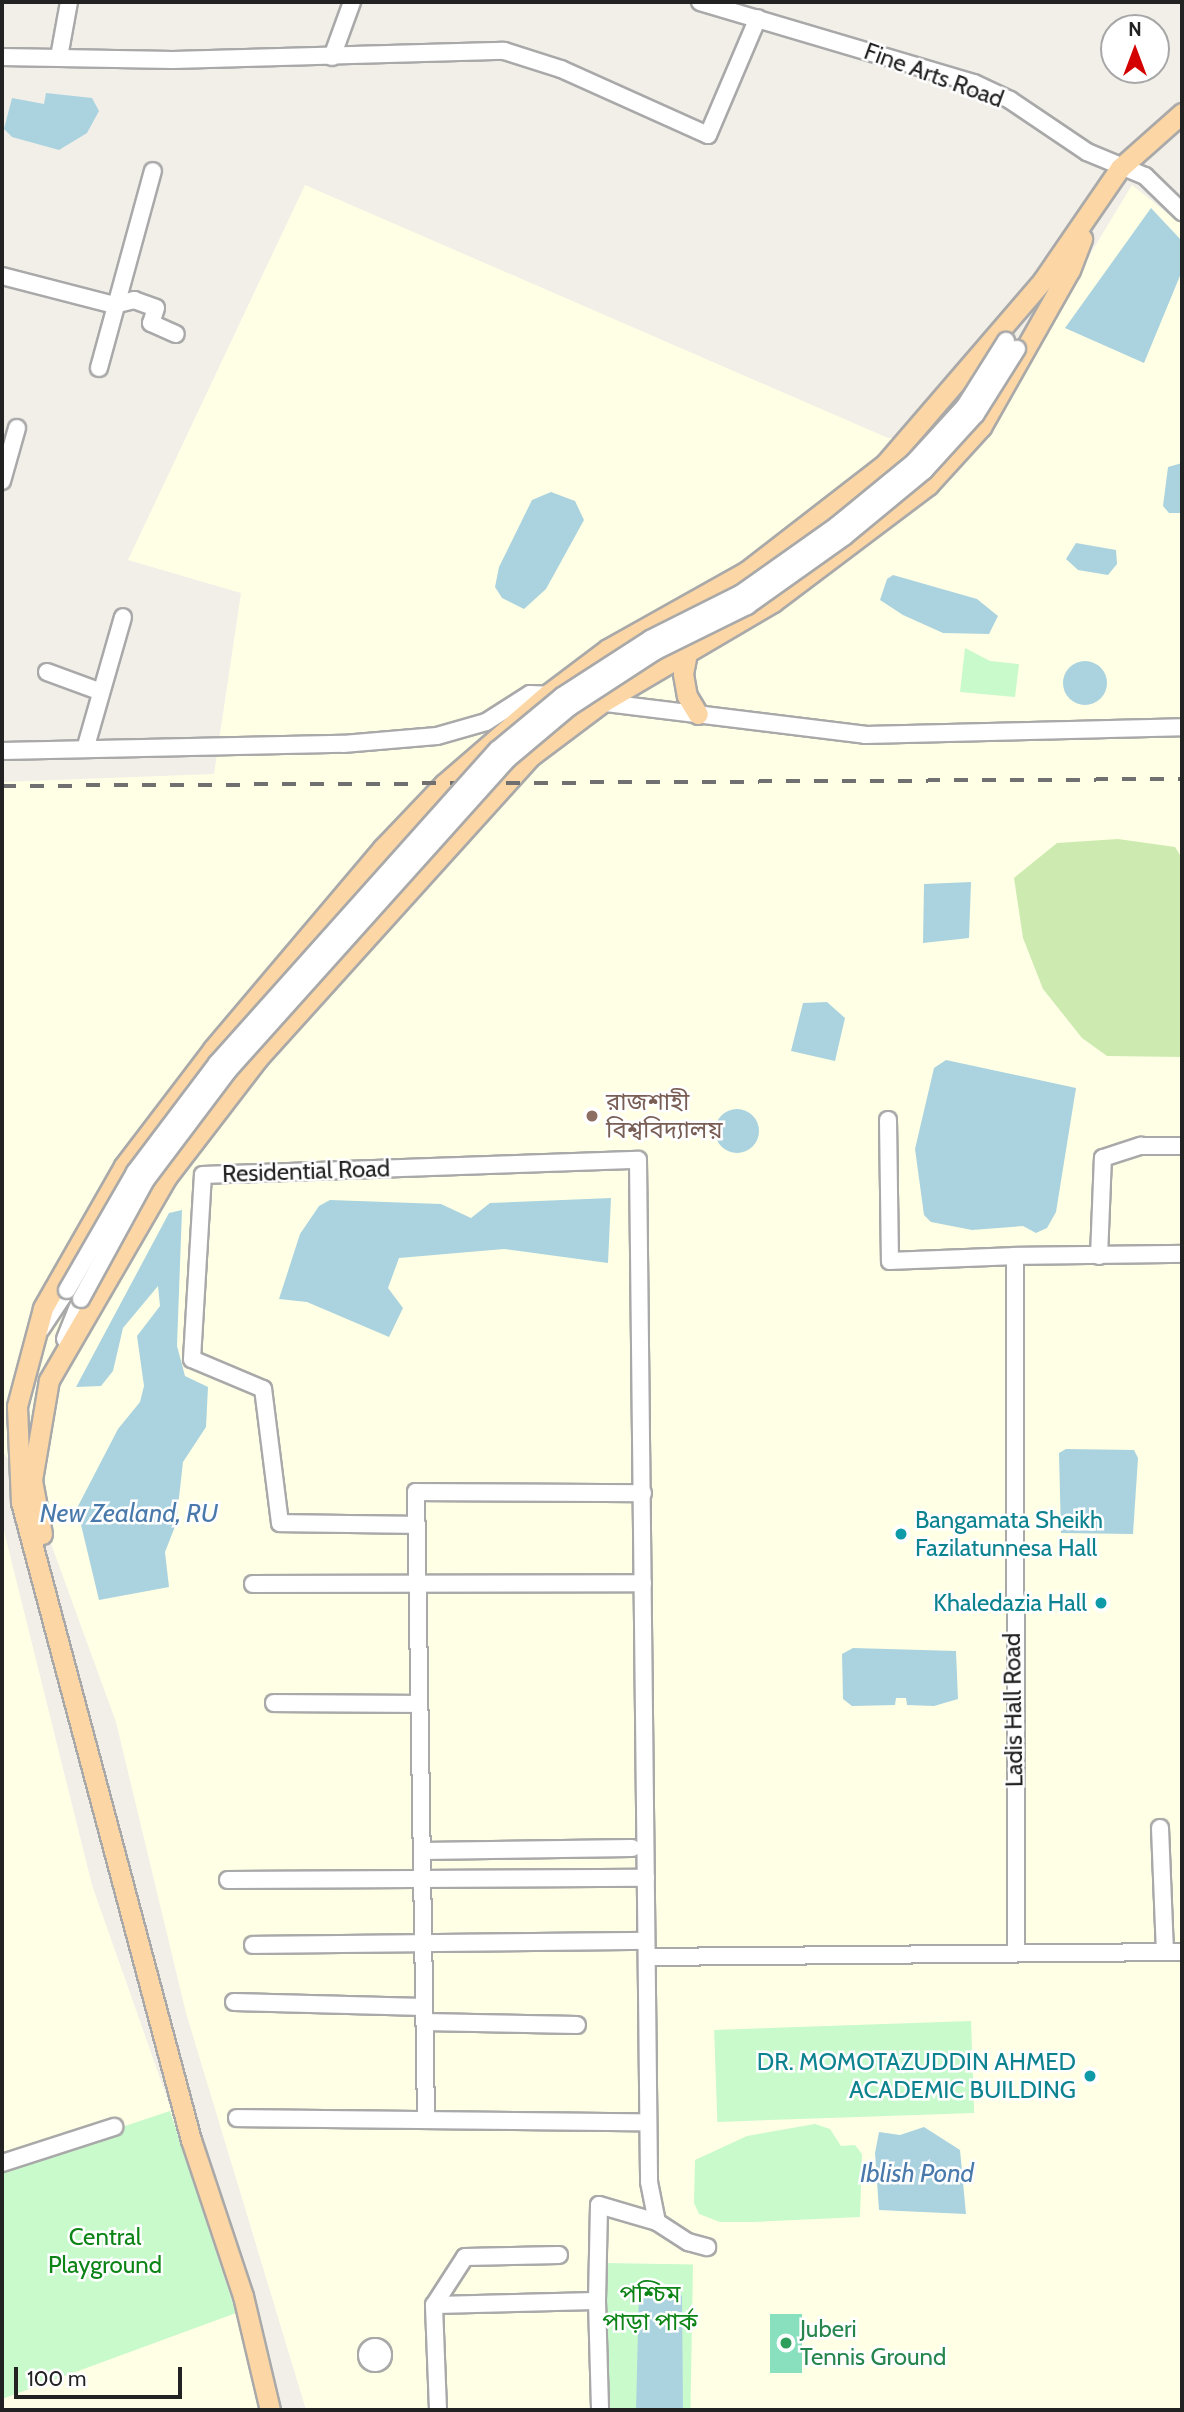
<!DOCTYPE html>
<html>
<head>
<meta charset="utf-8">
<style>
	body { margin:0 }
	#map { position:relative; width:1184px; height:2412px; overflow:hidden; background:#f2efe9; font-family:Cabin,"Noto Sans Bengali",sans-serif }
	div>[style] { position:absolute }
	[style*='--x'] { left:calc(var(--x)*1px); top:calc(var(--y)*1px); width:calc(var(--w)*1px); rotate:calc(var(--a)*1deg) }
	.education>* { inset:0; background:#ffffe5 }
	.grass>* { inset:0; background:#cdebb0 }
	.park>* { inset:0; background:#c8facc; transform-origin:0 0 }
	.pitch>* { inset:0; background:#88e0be; transform-origin:0 0 }
	.water>* { inset:0; background:#aad3df }
	.round { border-radius:50% }
	.roads { filter:drop-shadow(2px 0 #a9a9a9) drop-shadow(-2px 0 #a9a9a9) drop-shadow(0 2px #a9a9a9) drop-shadow(0 -2px #a9a9a9) }
	.minor>* { height:16px; margin:-8px; padding:0 8px; transform-origin:8px; border-radius:8px; background:#fff }
	.minor>.ring { margin:-8px; padding:0; box-sizing:content-box; background:none; border:16px solid #fff; border-radius:50% }
	.major>* { height:19px; margin:-9.5px; padding:0 9.5px; transform-origin:9.5px; border-radius:9.5px; background:#fcd6a4 }
	.rail>* { height:3.5px; margin-top:-1.75px; transform-origin:0; background:repeating-linear-gradient(90deg,#707070 0 14px,transparent 0 28px) }
	.bridges { filter:drop-shadow(2px 0 #a9a9a9) drop-shadow(-2px 0 #a9a9a9) drop-shadow(0 2px #a9a9a9) drop-shadow(0 -2px #a9a9a9) }
	.minor-bridge>* { height:16px; margin:-8px; padding:0 8px; transform-origin:8px; border-radius:8px; background:#fff }
	.dots>* { width:19px; height:19px; translate:-50% -50%; box-sizing:border-box; border:4px solid #fff; border-radius:50% }
	span { translate:-50% -50%; white-space:nowrap; text-align:center; line-height:1.15; -webkit-text-stroke:5px #fff; paint-order:stroke }
	.street-label { font-size:24px; color:#222 }
	.education-label { font-size:24px; color:#785e54 }
	.left { translate:0 -50%; text-align:left }
	.culture-label { font-size:24px; color:#0d838f }
	.right { translate:-100% -50%; text-align:right }
	.park-label { font-size:24px; color:#0c8416 }
	.leisure-label { font-size:24px; color:#27864d }
	.water-label { font-size:26px; color:#4a7aab; font-style:italic }
	.frame { position:absolute; inset:0; border:4px solid #222; pointer-events:none }
	.north { position:absolute; left:1100px; top:14px; width:70px; height:70px; box-sizing:border-box; background:#fff; border:2px solid #a7a7a7; border-radius:50%; rotate:0deg; font-size:19px; font-weight:700; line-height:28px; text-align:center; color:#222 }
	.north::after { content:''; display:block; margin:auto; width:24px; height:32px; background:#d40000; clip-path:polygon(50% 0,100% 100%,50% 72%,0 100%) }
	.scale { position:absolute; left:14px; top:2367px; width:168px; height:32px; box-sizing:border-box; border:4px solid #222; border-top:0; padding-left:9px; font-size:21px; line-height:24px; white-space:nowrap; color:#222; -webkit-text-stroke:5px #fff; paint-order:stroke }
</style>
</head>
<body>
<div id="map">
	<div class="education">
		<i style="clip-path:polygon(305px 185px,888px 438px,981px 435px,1132px 185px,1182px 225px,1182px 2410px,306px 2410px,186px 2013px,116px 1722px,30px 1486px,2px 1451px,2px 782px,214px 774px,241px 593px,128px 560px)"></i>
		<i style="clip-path:polygon(2px 1523px,92px 1885px,224px 2260px,263px 2410px,2px 2410px)"></i>
	</div>
	<div class="grass">
		<i style="clip-path:polygon(1118px 839px,1175px 847px,1182px 858px,1182px 1057px,1107px 1056px,1082px 1038px,1043px 989px,1023px 938px,1014px 878px,1057px 843px)"></i>
	</div>
	<div class="park">
		<i style="clip-path:polygon(965px 648px,990px 661px,1019px 664px,1015px 697px,960px 692px)"></i>
		<i style="left:971px;top:2021px;width:92px;height:257px;rotate:88deg"></i>
		<i style="clip-path:polygon(170px 2111px,236px 2313px,2px 2399px,2px 2167px)"></i>
		<i style="clip-path:polygon(815px 2124px,830px 2129px,841px 2146px,855px 2145px,862px 2154px,860px 2217px,753px 2222px,720px 2222px,699px 2214px,694px 2203px,695px 2160px,747px 2136px)"></i>
		<i style="left:604px;top:2263px;width:89px;height:147px;rotate:1deg"></i>
	</div>
	<div class="pitch">
		<i style="left:770px;top:2314px;width:32px;height:59px"></i>
	</div>
	<div class="water">
		<i style="clip-path:polygon(46px 93px,92px 98px,99px 111px,87px 133px,59px 150px,12px 137px,4px 129px,12px 98px,44px 104px)"></i>
		<i style="clip-path:polygon(1151px 208px,1182px 241px,1182px 271px,1144px 363px,1065px 328px)"></i>
		<i style="clip-path:polygon(1182px 463px,1182px 513px,1169px 513px,1163px 506px,1168px 467px)"></i>
		<i style="clip-path:polygon(551px 492px,575px 501px,584px 520px,546px 589px,524px 609px,502px 598px,495px 587px,499px 567px,532px 500px)"></i>
		<i style="clip-path:polygon(1076px 543px,1116px 550px,1117px 564px,1108px 575px,1078px 570px,1066px 559px)"></i>
		<i style="clip-path:polygon(893px 575px,977px 599px,998px 616px,989px 634px,943px 633px,903px 615px,880px 600px,887px 579px)"></i>
		<i class="round" style="left:1063px;top:661px;width:44px;height:44px"></i>
		<i style="clip-path:polygon(971px 882px,969px 938px,923px 943px,924px 884px)"></i>
		<i style="clip-path:polygon(827px 1002px,845px 1018px,835px 1061px,791px 1051px,803px 1003px)"></i>
		<i style="clip-path:polygon(946px 1060px,1076px 1088px,1056px 1212px,1047px 1228px,1036px 1233px,1023px 1226px,972px 1230px,931px 1222px,924px 1215px,915px 1149px,934px 1068px)"></i>
		<i class="round" style="left:715px;top:1109px;width:44px;height:44px"></i>
		<i style="clip-path:polygon(611px 1198px,608px 1263px,504px 1249px,399px 1258px,388px 1288px,403px 1308px,389px 1337px,307px 1302px,279px 1299px,300px 1234px,319px 1206px,330px 1200px,441px 1204px,471px 1218px,490px 1203px)"></i>
		<i style="clip-path:polygon(182px 1210px,177px 1346px,185px 1376px,208px 1387px,206px 1427px,183px 1462px,176px 1524px,165px 1552px,169px 1587px,99px 1600px,77px 1508px,118px 1429px,140px 1402px,144px 1386px,137px 1336px,160px 1306px,158px 1286px,123px 1328px,113px 1371px,101px 1386px,76px 1387px,169px 1213px)"></i>
		<i style="clip-path:polygon(1066px 1449px,1134px 1450px,1138px 1458px,1133px 1534px,1061px 1533px,1059px 1453px)"></i>
		<i style="clip-path:polygon(853px 1648px,956px 1651px,958px 1699px,934px 1706px,907px 1705px,906px 1698px,896px 1698px,895px 1705px,852px 1706px,843px 1699px,842px 1654px)"></i>
		<i style="clip-path:polygon(924px 2127px,960px 2150px,966px 2214px,879px 2210px,875px 2153px,879px 2132px,900px 2135px)"></i>
		<i style="clip-path:polygon(672px 2290px,682px 2296px,683px 2410px,636px 2410px,639px 2292px)"></i>
	</div>
	<div class="roads">
		<div class="minor">
			<i style="--x:700;--y:2;--w:286;--a:16.5"></i>
			<i style="--x:974;--y:83;--w:40;--a:25"></i>
			<i style="--x:1010;--y:100;--w:93;--a:34"></i>
			<i style="--x:1087;--y:152;--w:63;--a:22.5"></i>
			<i style="--x:1145;--y:176;--w:52;--a:44.2"></i>
			<i style="--x:2;--y:57;--w:171;--a:1"></i>
			<i style="--x:173;--y:60;--w:331;--a:-1.6"></i>
			<i style="--x:504;--y:51;--w:60;--a:17.5"></i>
			<i style="--x:561;--y:69;--w:161;--a:24.2"></i>
			<i style="--x:708;--y:135;--w:127;--a:-66.9"></i>
			<i style="--x:59;--y:57;--w:56;--a:-79.7"></i>
			<i style="--x:332;--y:57;--w:59;--a:-70"></i>
			<i style="--x:2;--y:276;--w:116;--a:14.5"></i>
			<i style="--x:114;--y:305;--w:21;--a:-14"></i>
			<i style="--x:134;--y:300;--w:23;--a:20"></i>
			<i style="--x:156;--y:308;--w:16;--a:108"></i>
			<i style="--x:151;--y:323;--w:27;--a:24"></i>
			<i style="--x:99;--y:368;--w:204;--a:-74.7"></i>
			<i style="--x:2;--y:481;--w:55;--a:-74.2"></i>
			<i style="--x:47;--y:672;--w:55;--a:20.1"></i>
			<i style="--x:598;--y:702;--w:269;--a:7"></i>
			<i style="--x:865;--y:735;--w:317;--a:-1.4"></i>
			<i style="--x:86;--y:746;--w:134;--a:-74"></i>
			<i style="--x:2;--y:751;--w:341;--a:-1.2"></i>
			<i style="--x:343;--y:744;--w:94;--a:-4.9"></i>
			<i style="--x:437;--y:736;--w:51;--a:-15.9"></i>
			<i style="--x:486;--y:722;--w:52;--a:-32.5"></i>
			<i style="--x:530;--y:694;--w:25;--a:2"></i>
			<i style="--x:888;--y:1120;--w:141;--a:89.2"></i>
			<i style="--x:890;--y:1261;--w:125;--a:-2.3"></i>
			<i style="--x:1099;--y:1256;--w:98;--a:-87.7"></i>
			<i style="--x:1103;--y:1158;--w:40;--a:-18"></i>
			<i style="--x:1141;--y:1146;--w:41;--a:0"></i>
			<i style="--x:41;--y:1329;--w:47;--a:-56.3"></i>
			<i style="--x:65;--y:1339;--w:43;--a:-68.2"></i>
			<i style="--x:417;--y:1525;--w:137;--a:-179.2"></i>
			<i style="--x:280;--y:1523;--w:135;--a:-97.2"></i>
			<i style="--x:263;--y:1389;--w:77;--a:-157.1"></i>
			<i style="--x:192;--y:1359;--w:184;--a:-86.6"></i>
			<i style="--x:203;--y:1175;--w:435;--a:-2"></i>
			<i style="--x:638;--y:1160;--w:1022;--a:89.38"></i>
			<i style="--x:649;--y:2182;--w:41;--a:78.7"></i>
			<i style="--x:657;--y:2222;--w:37;--a:33"></i>
			<i style="--x:688;--y:2242;--w:20;--a:15"></i>
			<i style="--x:253;--y:1584;--w:390;--a:-0.1"></i>
			<i style="--x:274;--y:1703;--w:145;--a:0.4"></i>
			<i style="--x:1160;--y:1828;--w:124;--a:87.7"></i>
			<i style="--x:422;--y:1851;--w:210;--a:-0.8"></i>
			<i style="--x:228;--y:1880;--w:418;--a:-0.3"></i>
			<i style="--x:253;--y:1945;--w:393;--a:-0.6"></i>
			<i style="--x:1016;--y:1953;--w:697;--a:-90.08"></i>
			<i style="--x:1015;--y:1256;--w:167;--a:-0.7"></i>
			<i style="--x:647;--y:1957;--w:535;--a:-0.54"></i>
			<i style="--x:234;--y:2002;--w:190;--a:1.5"></i>
			<i style="--x:424;--y:2022;--w:153;--a:1.1"></i>
			<i style="--x:237;--y:2118;--w:411;--a:0.6"></i>
			<i style="--x:426;--y:2119;--w:627;--a:-90.91"></i>
			<i style="--x:416;--y:1492;--w:227;--a:0.3"></i>
			<i style="--x:2;--y:2163;--w:118;--a:-17.8"></i>
			<i style="--x:597;--y:2301;--w:96;--a:-88.8"></i>
			<i style="--x:599;--y:2205;--w:60;--a:16.3"></i>
			<i style="--x:434;--y:2305;--w:57;--a:-57.1"></i>
			<i style="--x:465;--y:2257;--w:94;--a:-1.2"></i>
			<i class="ring" style="left:367px;top:2347px;width:0;height:0"></i>
			<i style="--x:438;--y:2410;--w:105;--a:-92.2"></i>
			<i style="--x:434;--y:2305;--w:163;--a:-1.4"></i>
			<i style="--x:597;--y:2301;--w:109;--a:88.4"></i>
		</div>
		<div class="major">
			<i style="--x:688;--y:648;--w:26;--a:101"></i>
			<i style="--x:683;--y:674;--w:22;--a:80"></i>
			<i style="--x:687;--y:696;--w:21;--a:59"></i>
			<i style="--x:42;--y:1534;--w:55;--a:-100.5"></i>
			<i style="--x:32;--y:1480;--w:101;--a:-80.4"></i>
			<i style="--x:49;--y:1380;--w:233;--a:-59.9"></i>
			<i style="--x:166;--y:1178;--w:151;--a:-52.5"></i>
			<i style="--x:258;--y:1058;--w:407;--a:-47.9"></i>
			<i style="--x:531;--y:756;--w:90;--a:-36.9"></i>
			<i style="--x:603;--y:702;--w:197;--a:-30.5"></i>
			<i style="--x:773;--y:602;--w:194;--a:-37"></i>
			<i style="--x:928;--y:485;--w:79;--a:-47.6"></i>
			<i style="--x:981;--y:427;--w:180;--a:-60.5"></i>
			<i style="--x:1070;--y:270;--w:34;--a:-69"></i>
			<i style="--x:270;--y:2410;--w:117;--a:-103.3"></i>
			<i style="--x:243;--y:2296;--w:164;--a:-108.4"></i>
			<i style="--x:191;--y:2140;--w:660;--a:-104.92"></i>
			<i style="--x:21;--y:1502;--w:96;--a:-92.4"></i>
			<i style="--x:17;--y:1406;--w:101;--a:-75.1"></i>
			<i style="--x:43;--y:1308;--w:163;--a:-60.3"></i>
			<i style="--x:124;--y:1166;--w:147;--a:-52.7"></i>
			<i style="--x:213;--y:1049;--w:263;--a:-49.8"></i>
			<i style="--x:383;--y:848;--w:88;--a:-46.4"></i>
			<i style="--x:444;--y:784;--w:138;--a:-40.9"></i>
			<i style="--x:548;--y:694;--w:75;--a:-36.9"></i>
			<i style="--x:608;--y:649;--w:159;--a:-29.3"></i>
			<i style="--x:747;--y:571;--w:175;--a:-37.8"></i>
			<i style="--x:885;--y:464;--w:243;--a:-49.3"></i>
			<i style="--x:1043;--y:280;--w:136;--a:-55.5"></i>
			<i style="--x:1120;--y:168;--w:83;--a:-41.6"></i>
		</div>
	</div>
	<div class="rail">
		<i style="--x:2;--y:786;--w:1180;--a:-0.34"></i>
	</div>
	<div class="bridges">
		<div class="minor-bridge">
			<i style="--x:67;--y:1290;--w:136;--a:-60"></i>
			<i style="--x:135;--y:1172;--w:136;--a:-53"></i>
			<i style="--x:217;--y:1063;--w:420;--a:-48.2"></i>
			<i style="--x:497;--y:750;--w:85;--a:-39.7"></i>
			<i style="--x:562;--y:696;--w:105;--a:-32.9"></i>
			<i style="--x:650;--y:639;--w:101;--a:-26.6"></i>
			<i style="--x:740;--y:594;--w:118;--a:-35.3"></i>
			<i style="--x:836;--y:526;--w:101;--a:-39.4"></i>
			<i style="--x:914;--y:462;--w:76;--a:-47.7"></i>
			<i style="--x:965;--y:406;--w:77;--a:-57.8"></i>
			<i style="--x:81;--y:1299;--w:136;--a:-61.4"></i>
			<i style="--x:146;--y:1180;--w:136;--a:-53"></i>
			<i style="--x:228;--y:1071;--w:418;--a:-48.1"></i>
			<i style="--x:507;--y:760;--w:82;--a:-40.1"></i>
			<i style="--x:570;--y:707;--w:103;--a:-33.1"></i>
			<i style="--x:656;--y:651;--w:102;--a:-26.3"></i>
			<i style="--x:747;--y:606;--w:119;--a:-35.4"></i>
			<i style="--x:844;--y:537;--w:104;--a:-39.5"></i>
			<i style="--x:924;--y:471;--w:77;--a:-47.6"></i>
			<i style="--x:976;--y:414;--w:77;--a:-57.8"></i>
		</div>
	</div>
	<div class="dots">
		<i style="left:592px;top:1116px;background:#8d6e63"></i>
		<i style="left:901px;top:1534px;background:#0f9aa8"></i>
		<i style="left:1101px;top:1603px;background:#0f9aa8"></i>
		<i style="left:1090px;top:2076px;background:#0f9aa8"></i>
		<i style="left:786px;top:2343px;background:#2e9e5b"></i>
	</div>
	<div class="street-label">
		<span style="left:934px;top:75px;rotate:20deg">Fine Arts Road</span>
		<span style="left:306px;top:1171px;rotate:-2deg">Residential Road</span>
		<span style="left:1013px;top:1710px;rotate:-91deg">Ladis Hall Road</span>
	</div>
	<div class="education-label">
		<span class="left" style="left:606px;top:1116px">রাজশাহী<br>বিশ্ববিদ্যালয়</span>
	</div>
	<div class="culture-label">
		<span class="left" style="left:915px;top:1534px">Bangamata Sheikh<br>Fazilatunnesa Hall</span>
		<span class="right" style="left:1087px;top:1603px">Khaledazia Hall</span>
		<span class="right" style="left:1076px;top:2076px">DR. MOMOTAZUDDIN AHMED<br>ACADEMIC BUILDING</span>
	</div>
	<div class="park-label">
		<span style="left:105px;top:2251px">Central<br>Playground</span>
		<span style="left:650px;top:2308px">পশ্চিম<br>পাড়া পার্ক</span>
	</div>
	<div class="leisure-label">
		<span class="left" style="left:800px;top:2343px">Juberi<br>Tennis Ground</span>
	</div>
	<div class="water-label">
		<span style="left:129px;top:1514px">New Zealand, RU</span>
		<span style="left:917px;top:2174px">Iblish Pond</span>
	</div>
	<div class="frame"></div>
	<div class="north">N</div>
	<div class="scale">100 m</div>
</div>
</body>
</html>
